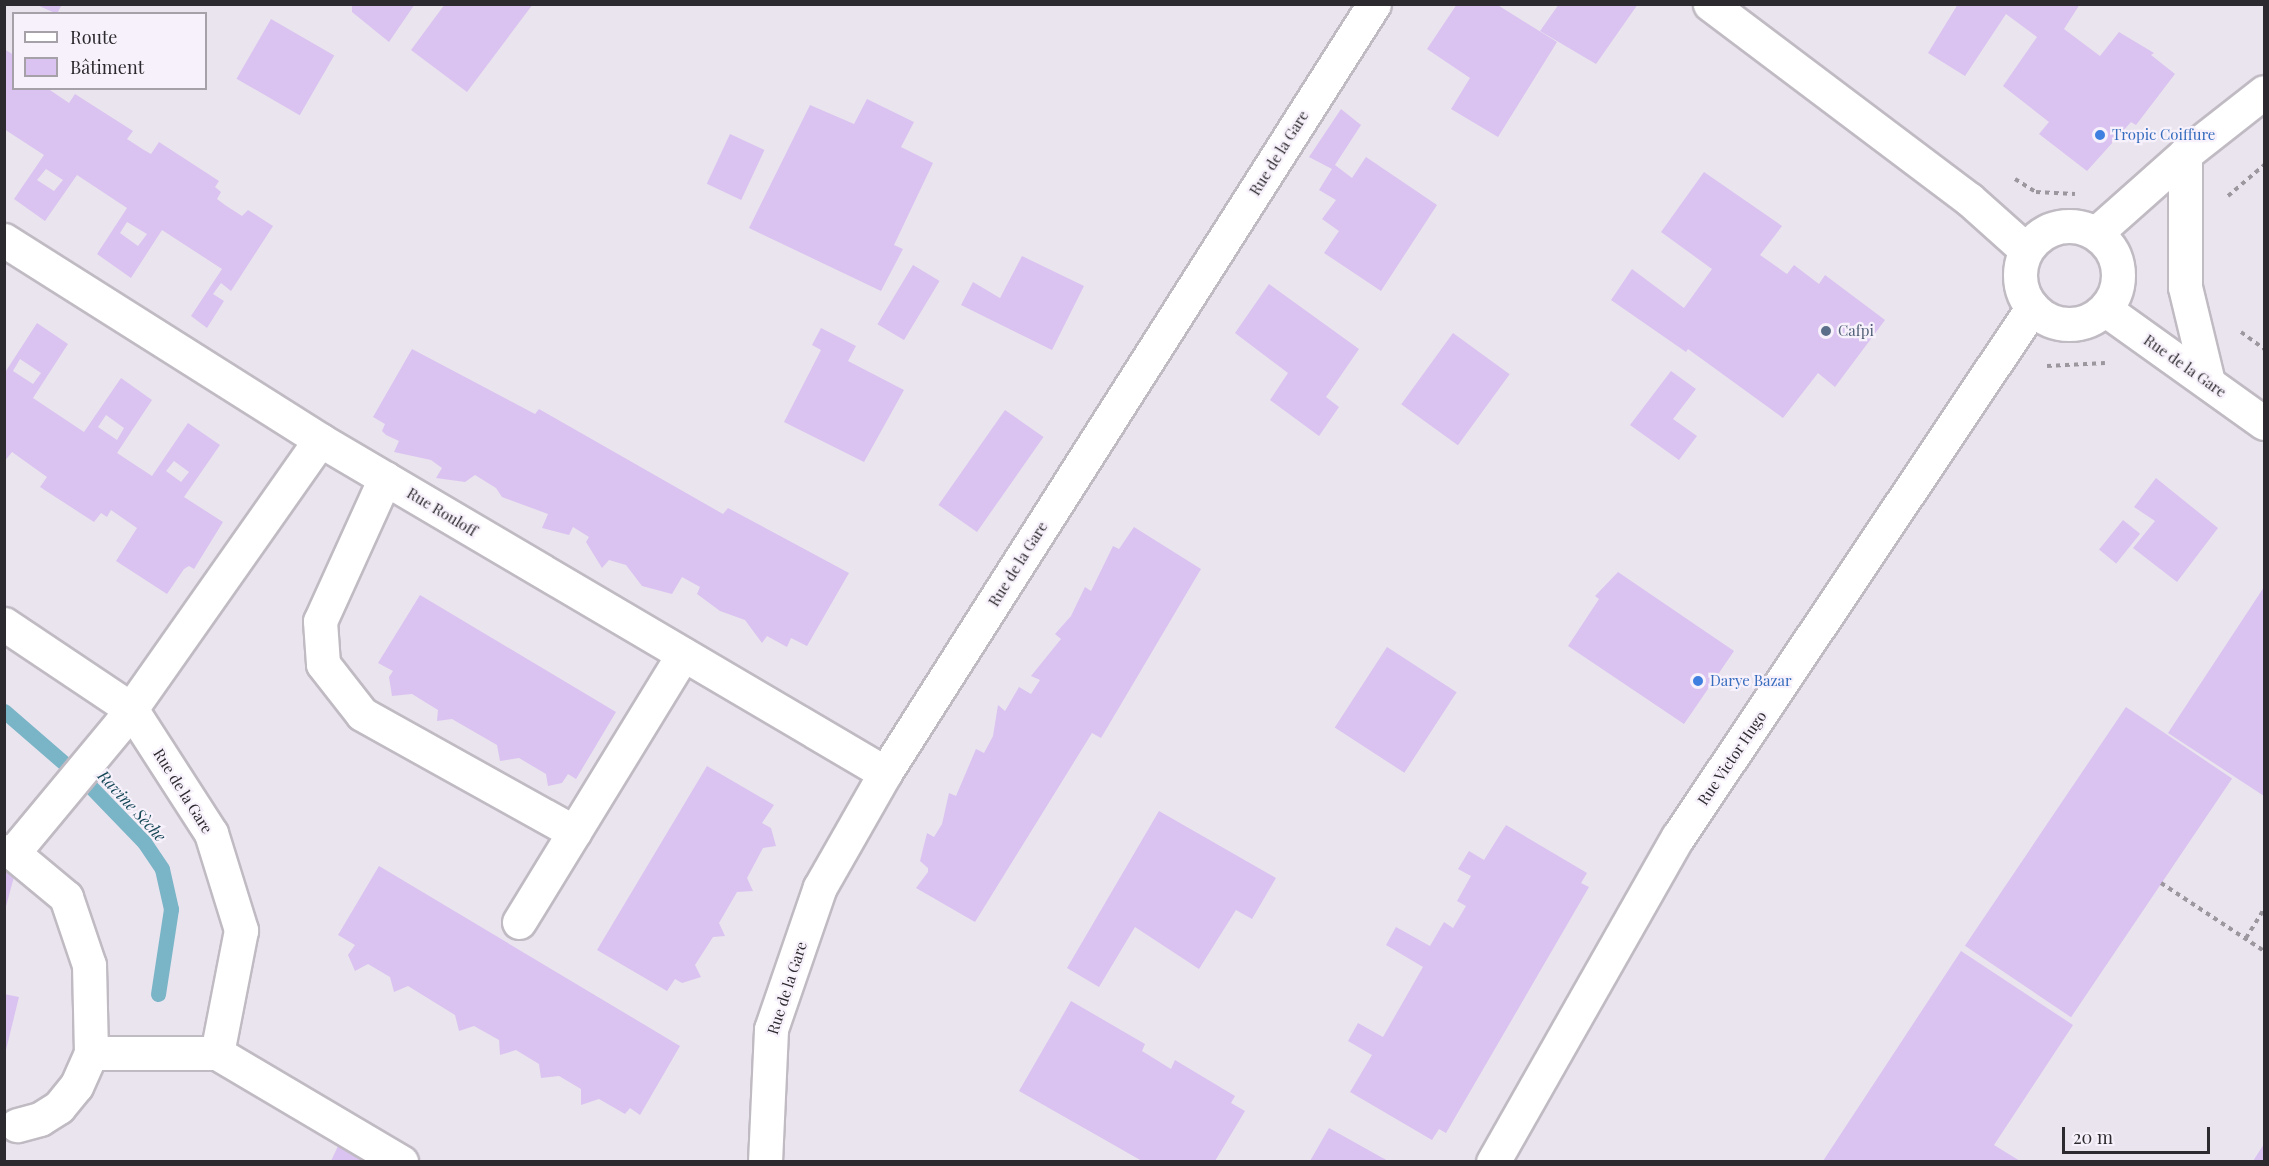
<!DOCTYPE html>
<html>
<head>
<meta charset="utf-8">
<style>
	body { margin:0 }
	#map { position:relative; width:2269px; height:1166px; overflow:hidden; background:#eae4ee; font-family:"Playfair Display",serif }
	div>[style] { position:absolute }
	[style*='--x'] { left:calc(var(--x)*1px); top:calc(var(--y)*1px); width:calc(var(--w)*1px); rotate:calc(var(--a)*1deg) }
	.stream>* { height:15px; margin:-7.5px; padding:0 7.5px; transform-origin:7.5px; border-radius:7.5px; background:#7ab4c7 }
	.building>* { inset:0; background:#dac3f0; transform-origin:0 0 }
	.path>* { height:4px; margin-top:-2px; transform-origin:0; background:repeating-linear-gradient(90deg,#9c979f 0 4.5px,transparent 0 9px) }
	.roads { filter:drop-shadow(2px 0 #c0bac3) drop-shadow(-2px 0 #c0bac3) drop-shadow(0 2px #c0bac3) drop-shadow(0 -2px #c0bac3) }
	.minor>* { height:33px; margin:-16.5px; padding:0 16.5px; transform-origin:16.5px; border-radius:16.5px; background:#fff }
	.minor>.ring { margin:-16.5px; padding:0; box-sizing:content-box; background:none; border:33px solid #fff; border-radius:50% }
	.dots>* { width:16px; height:16px; translate:-50% -50%; box-sizing:border-box; border:3px solid #f7f1fb; border-radius:50% }
	span { translate:-50% -50%; white-space:nowrap; text-align:center; line-height:1.15; -webkit-text-stroke:4.5px #f7f1fb; paint-order:stroke }
	.shop-label { font-size:15px; color:#366cbe }
	.left { translate:0 -50%; text-align:left }
	.street-label { font-size:15px; color:#2c2a2e }
	.service-label { font-size:15px; color:#4e5e75 }
	.water-label { font-size:16px; color:#134655; font-style:italic }
	.frame { position:absolute; inset:0; border:6px solid #2c2a2e; pointer-events:none }
	.legend { position:absolute; left:12px; top:12px; width:195px; height:78px; box-sizing:border-box; background:#f7f1fb; border:2px solid #a6a1a9; margin:0; padding:8px 10px; list-style:none; font-size:18px; color:#2c2a2e }
	.legend li { display:flex; align-items:center; gap:12px; height:30px }
	.legend b { width:30px; border:2px solid #a6a1a9 }
	.scale { position:absolute; left:2062px; top:1127px; width:148px; height:27px; box-sizing:border-box; border:3px solid #2c2a2e; border-top:0; padding-left:8px; font-size:18px; line-height:21px; white-space:nowrap; color:#2c2a2e; -webkit-text-stroke:4px #f7f1fb; paint-order:stroke }
</style>
</head>
<body>
<div id="map">
	<div class="stream">
		<i style="--x:4;--y:711;--w:110;--a:40.9"></i>
		<i style="--x:87;--y:783;--w:82;--a:46"></i>
		<i style="--x:144;--y:842;--w:32;--a:56"></i>
		<i style="--x:162;--y:869;--w:41;--a:77.3"></i>
		<i style="--x:171;--y:909;--w:86;--a:98.7"></i>
	</div>
	<div class="building">
		<i style="clip-path:polygon(35px 4px,62px 4px,57px 14px)"></i>
		<i style="clip-path:polygon(352px 4px,415px 4px,389px 42px,352px 12px)"></i>
		<i style="clip-path:polygon(445px 4px,533px 4px,467px 92px,411px 50px)"></i>
		<i style="clip-path:polygon(1457px 4px,1496px 4px,1557px 42px,1498px 137px,1451px 109px,1470px 78px,1427px 49px)"></i>
		<i style="clip-path:polygon(1559px 4px,1638px 4px,1596px 64px,1540px 31px)"></i>
		<i style="clip-path:polygon(1958px 4px,2080px 4px,2064px 29px,2100px 56px,2119px 32px,2154px 53px,2151px 55px,2175px 74px,2136px 125px,2131px 122px,2087px 171px,2039px 134px,2049px 122px,2003px 86px,2037px 37px,2006px 14px,1965px 76px,1928px 53px)"></i>
		<i style="left:271px;top:19px;width:73px;height:69px;rotate:30deg"></i>
		<i style="clip-path:polygon(evenodd,4px 49px,14px 55px,14px 88px,47px 88px,69px 103px,75px 94px,133px 131px,127px 139px,144px 150px,151px 154px,159px 142px,219px 181px,215px 187px,221px 192px,217px 199px,225px 205px,242px 216px,248px 210px,273px 226px,231px 291px,221px 283px,213px 294px,224px 301px,207px 328px,191px 316px,222px 269px,162px 230px,131px 278px,97px 254px,127px 208px,77px 175px,45px 221px,14px 199px,44px 155px,4px 129px,4px 49px,46px 169px,63px 180px,54px 191px,37px 180px,46px 169px,4px 49px,127px 222px,147px 234px,138px 246px,120px 233px,127px 222px)"></i>
		<i style="clip-path:polygon(867px 99px,914px 122px,901px 147px,933px 163px,894px 245px,903px 249px,881px 291px,749px 228px,810px 105px,854px 124px)"></i>
		<i style="clip-path:polygon(1341px 109px,1361px 125px,1335px 165px,1352px 178px,1366px 157px,1437px 205px,1381px 291px,1324px 253px,1339px 231px,1322px 219px,1336px 200px,1319px 190px,1332px 169px,1309px 157px)"></i>
		<i style="left:730px;top:134px;width:38px;height:55px;rotate:25deg"></i>
		<i style="clip-path:polygon(1704px 172px,1782px 226px,1760px 255px,1787px 274px,1794px 265px,1819px 284px,1825px 275px,1885px 320px,1835px 387px,1818px 373px,1783px 418px,1688px 349px,1686px 352px,1611px 300px,1632px 269px,1684px 308px,1712px 269px,1661px 232px)"></i>
		<i style="clip-path:polygon(1022px 256px,1084px 286px,1052px 350px,961px 305px,973px 282px,1000px 298px)"></i>
		<i style="left:913px;top:265px;width:31px;height:69px;rotate:31deg"></i>
		<i style="clip-path:polygon(1269px 284px,1359px 349px,1326px 397px,1339px 407px,1319px 436px,1270px 400px,1288px 373px,1235px 333px)"></i>
		<i style="clip-path:polygon(evenodd,37px 323px,68px 344px,33px 398px,84px 432px,121px 378px,152px 400px,117px 453px,152px 476px,188px 423px,220px 445px,184px 497px,223px 522px,194px 569px,189px 566px,184px 569px,167px 594px,116px 561px,137px 528px,111px 510px,107px 517px,101px 513px,94px 522px,40px 487px,47px 477px,12px 452px,4px 462px,4px 374px,37px 323px,20px 359px,41px 373px,33px 384px,13px 371px,20px 359px,37px 323px,106px 415px,124px 428px,117px 440px,98px 427px,106px 415px,37px 323px,174px 461px,189px 472px,181px 482px,166px 471px,174px 461px)"></i>
		<i style="clip-path:polygon(821px 328px,856px 346px,848px 361px,904px 390px,864px 462px,784px 422px,821px 350px,812px 345px)"></i>
		<i style="left:1453px;top:333px;width:70px;height:88px;rotate:36deg"></i>
		<i style="clip-path:polygon(412px 349px,535px 414px,539px 409px,723px 514px,728px 508px,849px 573px,807px 646px,791px 638px,787px 647px,767px 636px,762px 643px,745px 620px,720px 611px,697px 594px,700px 587px,682px 577px,672px 594px,642px 586px,626px 565px,609px 560px,602px 568px,586px 542px,589px 537px,573px 527px,569px 535px,542px 528px,548px 514px,502px 497px,496px 488px,475px 475px,465px 482px,436px 478px,442px 468px,431px 460px,394px 452px,399px 441px,386px 435px,382px 431px,385px 424px,373px 417px)"></i>
		<i style="clip-path:polygon(1671px 371px,1696px 389px,1673px 419px,1697px 436px,1679px 460px,1630px 425px)"></i>
		<i style="left:1005px;top:410px;width:47px;height:116px;rotate:35deg"></i>
		<i style="clip-path:polygon(2156px 478px,2218px 528px,2177px 582px,2133px 548px,2155px 521px,2134px 507px)"></i>
		<i style="left:2123px;top:520px;width:22px;height:38px;rotate:39deg"></i>
		<i style="clip-path:polygon(1134px 527px,1201px 569px,1101px 738px,1092px 733px,975px 922px,916px 888px,928px 872px,928px 868px,920px 861px,927px 833px,934px 837px,942px 824px,949px 793px,956px 796px,976px 749px,984px 753px,993px 736px,998px 705px,1005px 711px,1019px 687px,1031px 694px,1040px 680px,1031px 676px,1061px 639px,1055px 634px,1071px 616px,1085px 587px,1091px 591px,1113px 546px,1119px 549px)"></i>
		<i style="clip-path:polygon(1618px 572px,1734px 651px,1684px 724px,1568px 646px,1599px 599px,1595px 596px)"></i>
		<i style="clip-path:polygon(2264px 587px,2264px 796px,2168px 733px)"></i>
		<i style="clip-path:polygon(420px 595px,616px 712px,576px 779px,568px 774px,562px 783px,548px 786px,546px 774px,519px 758px,500px 761px,497px 745px,452px 719px,437px 721px,438px 710px,412px 694px,392px 696px,389px 677px,393px 671px,378px 663px)"></i>
		<i style="left:1387px;top:647px;width:83px;height:96px;rotate:33deg"></i>
		<i style="left:2126px;top:707px;width:128px;height:288px;rotate:34deg"></i>
		<i style="clip-path:polygon(707px 766px,774px 805px,762px 823px,771px 828px,776px 846px,763px 848px,747px 878px,753px 891px,737px 892px,719px 923px,725px 936px,713px 937px,695px 965px,701px 977px,682px 983px,675px 979px,667px 991px,597px 950px)"></i>
		<i style="clip-path:polygon(1159px 811px,1276px 878px,1252px 919px,1236px 910px,1199px 969px,1135px 927px,1099px 987px,1067px 968px)"></i>
		<i style="clip-path:polygon(1506px 825px,1587px 873px,1581px 883px,1589px 887px,1446px 1133px,1439px 1129px,1432px 1140px,1350px 1092px,1372px 1055px,1348px 1041px,1358px 1023px,1383px 1037px,1423px 967px,1386px 945px,1396px 927px,1430px 946px,1444px 922px,1453px 928px,1466px 906px,1457px 901px,1471px 876px,1458px 869px,1469px 851px,1484px 860px)"></i>
		<i style="clip-path:polygon(379px 866px,680px 1046px,640px 1115px,630px 1108px,625px 1114px,599px 1099px,581px 1105px,581px 1089px,559px 1076px,541px 1078px,539px 1064px,516px 1050px,500px 1055px,499px 1040px,474px 1026px,459px 1031px,455px 1015px,408px 986px,394px 992px,390px 977px,368px 964px,355px 971px,348px 955px,355px 945px,338px 935px)"></i>
		<i style="clip-path:polygon(4px 870px,15px 873px,5px 910px,4px 910px)"></i>
		<i style="clip-path:polygon(1961px 951px,2073px 1025px,1994px 1145px,2020px 1161px,1823px 1161px)"></i>
		<i style="clip-path:polygon(4px 994px,19px 997px,5px 1054px,4px 1054px)"></i>
		<i style="clip-path:polygon(1071px 1001px,1145px 1044px,1142px 1051px,1171px 1069px,1175px 1060px,1235px 1096px,1231px 1103px,1245px 1111px,1215px 1161px,1142px 1161px,1019px 1091px)"></i>
		<i style="clip-path:polygon(1329px 1128px,1388px 1161px,1310px 1161px)"></i>
		<i style="clip-path:polygon(339px 1144px,376px 1161px,331px 1161px)"></i>
		<i style="clip-path:polygon(2264px 1144px,2264px 1161px,2253px 1161px)"></i>
	</div>
	<div class="path">
		<i style="--x:2015;--y:179;--w:25;--a:32"></i>
		<i style="--x:2036;--y:192;--w:39;--a:3"></i>
		<i style="--x:2228;--y:196;--w:48;--a:-40.7"></i>
		<i style="--x:2241;--y:332;--w:29;--a:36"></i>
		<i style="--x:2047;--y:366;--w:58;--a:-3"></i>
		<i style="--x:2161;--y:883;--w:123;--a:33.4"></i>
		<i style="--x:2246;--y:938;--w:34;--a:-58"></i>
	</div>
	<div class="roads">
		<div class="minor">
			<i style="--x:1710;--y:4;--w:324;--a:37"></i>
			<i style="--x:1969;--y:199;--w:76;--a:41.8"></i>
			<i style="--x:2185;--y:154;--w:133;--a:90"></i>
			<i style="--x:2185;--y:287;--w:98;--a:76.4"></i>
			<i class="ring" style="left:2020px;top:226px;width:65px;height:65px"></i>
			<i style="--x:2096;--y:233;--w:119;--a:-41.6"></i>
			<i style="--x:2185;--y:154;--w:100;--a:-38.1"></i>
			<i style="--x:4;--y:240;--w:374;--a:32.3"></i>
			<i style="--x:320;--y:440;--w:656;--a:30.51"></i>
			<i style="--x:2106;--y:310;--w:194;--a:35.6"></i>
			<i style="--x:385;--y:478;--w:157;--a:114.4"></i>
			<i style="--x:320;--y:621;--w:43;--a:86"></i>
			<i style="--x:323;--y:664;--w:63;--a:52"></i>
			<i style="--x:362;--y:714;--w:243;--a:29.1"></i>
			<i style="--x:4;--y:624;--w:153;--a:33.8"></i>
			<i style="--x:131;--y:709;--w:148;--a:57.2"></i>
			<i style="--x:211;--y:833;--w:102;--a:72.8"></i>
			<i style="--x:241;--y:930;--w:125;--a:101"></i>
			<i style="--x:4;--y:851;--w:9;--a:13"></i>
			<i style="--x:13;--y:853;--w:69;--a:39.7"></i>
			<i style="--x:66;--y:897;--w:72;--a:71.3"></i>
			<i style="--x:89;--y:965;--w:88;--a:88.7"></i>
			<i style="--x:91;--y:1053;--w:36;--a:114"></i>
			<i style="--x:76;--y:1086;--w:27;--a:129"></i>
			<i style="--x:59;--y:1107;--w:22;--a:148"></i>
			<i style="--x:40;--y:1119;--w:24;--a:165"></i>
			<i style="--x:13;--y:853;--w:169;--a:-50.3"></i>
			<i style="--x:121;--y:723;--w:346;--a:-54.9"></i>
			<i style="--x:519;--y:922;--w:314;--a:-58.5"></i>
			<i style="--x:91;--y:1053;--w:126;--a:0"></i>
			<i style="--x:217;--y:1053;--w:214;--a:30.6"></i>
			<i style="--x:765;--y:1162;--w:133;--a:-87.4"></i>
			<i style="--x:771;--y:1029;--w:150;--a:-71"></i>
			<i style="--x:820;--y:887;--w:131;--a:-60.3"></i>
			<i style="--x:885;--y:773;--w:911;--a:-57.55"></i>
			<i style="--x:1493;--y:1162;--w:374;--a:-60.4"></i>
			<i style="--x:1678;--y:837;--w:637;--a:-56.21"></i>
		</div>
	</div>
	<div class="dots">
		<i style="left:2100px;top:135px;background:#3f7fe0"></i>
		<i style="left:1826px;top:331px;background:#5c6f8a"></i>
		<i style="left:1698px;top:681px;background:#3f7fe0"></i>
	</div>
	<div class="shop-label">
		<span class="left" style="left:2112px;top:135px">Tropic Coiffure</span>
		<span class="left" style="left:1710px;top:681px">Darye Bazar</span>
	</div>
	<div class="street-label">
		<span style="left:1279px;top:153px;rotate:-58deg">Rue de la Gare</span>
		<span style="left:2185px;top:366px;rotate:35deg">Rue de la Gare</span>
		<span style="left:442px;top:512px;rotate:31deg">Rue Rouloff</span>
		<span style="left:1018px;top:564px;rotate:-58deg">Rue de la Gare</span>
		<span style="left:1732px;top:758px;rotate:-56deg">Rue Victor Hugo</span>
		<span style="left:183px;top:791px;rotate:58deg">Rue de la Gare</span>
		<span style="left:787px;top:988px;rotate:-72deg">Rue de la Gare</span>
	</div>
	<div class="service-label">
		<span class="left" style="left:1838px;top:331px">Cafpi</span>
	</div>
	<div class="water-label">
		<span style="left:132px;top:806px;rotate:47deg">Ravine Sèche</span>
	</div>
	<div class="frame"></div>
	<ul class="legend">
	<li><b style="height:8px;background:#fff"></b>Route</li>
	<li><b style="height:16px;background:#dac3f0"></b>Bâtiment</li>
	</ul>
	<div class="scale">20 m</div>
</div>
</body>
</html>
